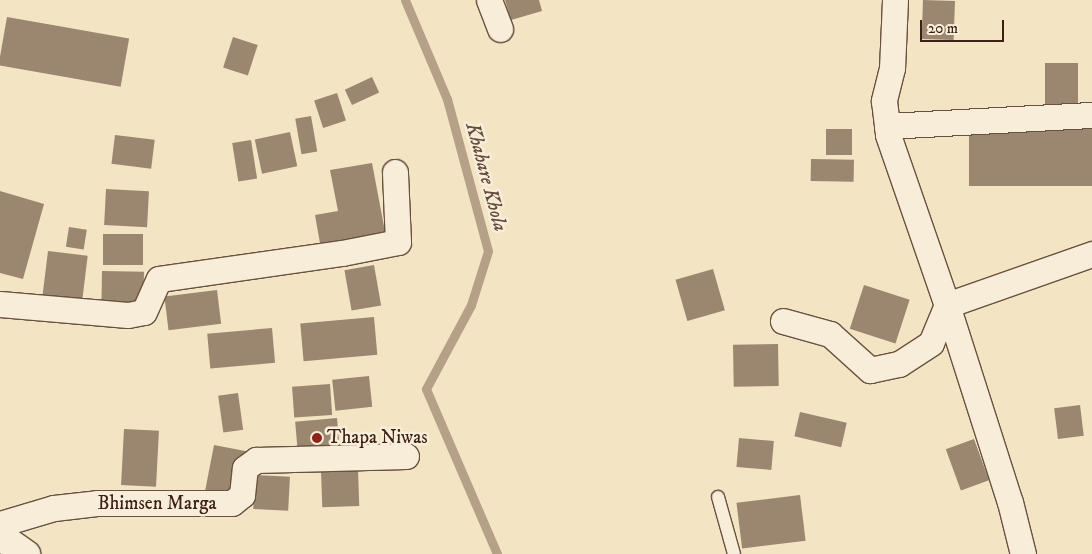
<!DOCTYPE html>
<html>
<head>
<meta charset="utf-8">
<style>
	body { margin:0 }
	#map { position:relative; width:1092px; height:554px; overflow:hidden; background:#f3e4c3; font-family:"IM FELL DW Pica",serif }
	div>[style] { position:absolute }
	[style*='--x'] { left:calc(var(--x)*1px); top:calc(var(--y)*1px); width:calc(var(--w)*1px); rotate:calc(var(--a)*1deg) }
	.stream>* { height:9px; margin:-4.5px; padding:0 4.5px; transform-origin:4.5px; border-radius:4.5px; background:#b4a188 }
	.building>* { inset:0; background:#9b8670; transform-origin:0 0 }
	.roads { filter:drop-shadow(1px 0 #695141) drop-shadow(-1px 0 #695141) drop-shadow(0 1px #695141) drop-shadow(0 -1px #695141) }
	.lane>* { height:12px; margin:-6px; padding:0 6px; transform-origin:6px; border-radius:6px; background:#f7edd8 }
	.street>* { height:25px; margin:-12.5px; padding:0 12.5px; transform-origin:12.5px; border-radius:12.5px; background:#f7edd8 }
	.secondary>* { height:28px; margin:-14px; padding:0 14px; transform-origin:14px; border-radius:14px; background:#f7edd8 }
	.dots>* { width:14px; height:14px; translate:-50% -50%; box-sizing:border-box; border:2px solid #f7edd8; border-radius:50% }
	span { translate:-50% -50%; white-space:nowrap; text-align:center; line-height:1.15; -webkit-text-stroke:5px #f7edd8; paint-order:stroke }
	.poi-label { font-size:19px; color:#3b2016 }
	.left { translate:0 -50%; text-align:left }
	.street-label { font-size:19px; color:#3b2016 }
	.water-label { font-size:20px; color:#654d3e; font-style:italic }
	.scale { position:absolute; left:920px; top:20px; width:84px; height:22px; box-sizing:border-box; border:2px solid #3b2016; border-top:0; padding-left:6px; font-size:15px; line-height:18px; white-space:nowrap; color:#3b2016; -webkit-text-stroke:4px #f7edd8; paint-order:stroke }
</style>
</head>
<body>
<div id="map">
	<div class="stream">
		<i style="--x:405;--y:0;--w:108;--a:67"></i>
		<i style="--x:447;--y:99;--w:157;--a:74.9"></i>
		<i style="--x:488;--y:251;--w:57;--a:107.5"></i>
		<i style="--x:471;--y:305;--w:95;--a:118.2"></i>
		<i style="--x:426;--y:389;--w:180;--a:66.7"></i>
	</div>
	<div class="building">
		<i style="clip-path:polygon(505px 0,539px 0,542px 11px,511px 20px)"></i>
		<i style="left:923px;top:0;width:32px;height:39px;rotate:2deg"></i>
		<i style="left:7px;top:17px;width:124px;height:49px;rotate:10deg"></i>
		<i style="left:233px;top:37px;width:26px;height:32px;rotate:18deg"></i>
		<i style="left:1045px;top:63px;width:33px;height:48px"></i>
		<i style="left:372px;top:77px;width:17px;height:30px;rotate:65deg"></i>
		<i style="left:337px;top:93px;width:29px;height:24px;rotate:72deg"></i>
		<i style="left:311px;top:116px;width:36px;height:16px;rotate:80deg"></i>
		<i style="left:1092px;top:120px;width:66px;height:123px;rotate:90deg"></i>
		<i style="left:852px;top:129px;width:26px;height:26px;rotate:90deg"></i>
		<i style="left:290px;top:132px;width:35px;height:36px;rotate:78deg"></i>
		<i style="left:115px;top:135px;width:40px;height:29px;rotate:7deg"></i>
		<i style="left:251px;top:140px;width:39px;height:19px;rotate:81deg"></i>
		<i style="left:811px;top:159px;width:43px;height:22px;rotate:1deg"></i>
		<i style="clip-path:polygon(372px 163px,386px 237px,321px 249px,315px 215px,338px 211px,330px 170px)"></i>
		<i style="left:106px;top:189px;width:43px;height:36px;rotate:3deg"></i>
		<i style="clip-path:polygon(0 191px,44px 204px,23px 279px,0 273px)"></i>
		<i style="left:69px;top:227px;width:18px;height:20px;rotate:9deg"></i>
		<i style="left:103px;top:234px;width:40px;height:31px"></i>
		<i style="left:48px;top:251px;width:40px;height:45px;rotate:7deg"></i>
		<i style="left:374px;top:265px;width:41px;height:30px;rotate:80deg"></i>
		<i style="left:713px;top:269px;width:43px;height:39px;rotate:74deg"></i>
		<i style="left:102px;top:271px;width:42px;height:33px;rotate:1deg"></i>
		<i style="left:864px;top:285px;width:48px;height:46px;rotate:18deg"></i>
		<i style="left:217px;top:290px;width:34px;height:53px;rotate:83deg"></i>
		<i style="left:374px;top:317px;width:38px;height:74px;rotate:85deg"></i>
		<i style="left:272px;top:328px;width:35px;height:65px;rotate:85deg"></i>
		<i style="left:778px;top:344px;width:42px;height:45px;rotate:89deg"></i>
		<i style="left:369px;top:376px;width:31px;height:37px;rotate:84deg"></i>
		<i style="left:330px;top:384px;width:31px;height:38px;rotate:86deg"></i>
		<i style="left:238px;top:393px;width:37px;height:20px;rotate:82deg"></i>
		<i style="left:1080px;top:405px;width:31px;height:26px;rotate:83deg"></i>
		<i style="left:800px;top:412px;width:48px;height:25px;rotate:13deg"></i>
		<i style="left:337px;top:418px;width:37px;height:42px;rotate:85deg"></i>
		<i style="left:124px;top:429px;width:35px;height:56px;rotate:3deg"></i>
		<i style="left:739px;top:438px;width:35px;height:29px;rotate:5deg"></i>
		<i style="left:974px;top:439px;width:44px;height:30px;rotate:70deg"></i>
		<i style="left:214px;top:445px;width:33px;height:47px;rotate:11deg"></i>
		<i style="left:358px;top:470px;width:36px;height:37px;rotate:88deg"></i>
		<i style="left:255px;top:475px;width:35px;height:34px;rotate:3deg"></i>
		<i style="left:800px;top:495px;width:46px;height:64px;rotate:83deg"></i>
	</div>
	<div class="roads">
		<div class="lane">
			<i style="--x:718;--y:497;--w:59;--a:74.3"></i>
		</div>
		<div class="street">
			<i style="--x:489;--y:0;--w:31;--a:69"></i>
			<i style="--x:895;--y:0;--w:68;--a:92.5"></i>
			<i style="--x:892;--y:68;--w:34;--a:104"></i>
			<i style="--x:884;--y:101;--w:34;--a:83"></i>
			<i style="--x:888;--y:135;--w:180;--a:70.9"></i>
			<i style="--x:947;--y:305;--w:207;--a:72.3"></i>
			<i style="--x:1010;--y:502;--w:54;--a:76"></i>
			<i style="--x:887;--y:126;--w:205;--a:-3.1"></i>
			<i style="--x:0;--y:304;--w:128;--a:4.9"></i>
			<i style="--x:128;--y:315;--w:16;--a:-11"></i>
			<i style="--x:144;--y:312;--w:36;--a:-66"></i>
			<i style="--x:159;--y:279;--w:185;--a:-8.1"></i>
			<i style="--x:342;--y:253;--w:57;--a:-11.1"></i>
			<i style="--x:398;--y:242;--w:70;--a:-92.5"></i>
			<i style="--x:783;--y:321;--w:49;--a:15.5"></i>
			<i style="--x:830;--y:334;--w:54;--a:42"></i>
			<i style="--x:870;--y:370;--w:30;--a:-12"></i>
			<i style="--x:899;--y:364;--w:38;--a:-33"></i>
			<i style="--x:931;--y:343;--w:41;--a:-67.2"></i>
			<i style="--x:947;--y:305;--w:154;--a:-19.4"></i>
			<i style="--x:0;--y:524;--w:56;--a:-16.5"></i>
			<i style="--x:54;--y:508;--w:43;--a:-6.6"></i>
			<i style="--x:97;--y:503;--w:135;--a:0"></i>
			<i style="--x:232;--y:503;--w:13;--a:-39"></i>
			<i style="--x:242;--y:495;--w:27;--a:-84"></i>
			<i style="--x:245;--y:468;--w:14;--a:-36"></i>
			<i style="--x:256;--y:460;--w:150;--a:-1.5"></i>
		</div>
		<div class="secondary">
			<i style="--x:0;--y:536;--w:32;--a:35"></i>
		</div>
	</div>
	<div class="dots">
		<i style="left:317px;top:438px;background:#8f2418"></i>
	</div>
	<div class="poi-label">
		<span class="left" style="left:327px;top:438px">Thapa Niwas</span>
	</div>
	<div class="street-label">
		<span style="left:157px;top:504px">Bhimsen Marga</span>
	</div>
	<div class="water-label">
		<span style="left:486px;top:177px;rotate:75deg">Khahare Khola</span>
	</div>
	<div class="scale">20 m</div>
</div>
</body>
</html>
